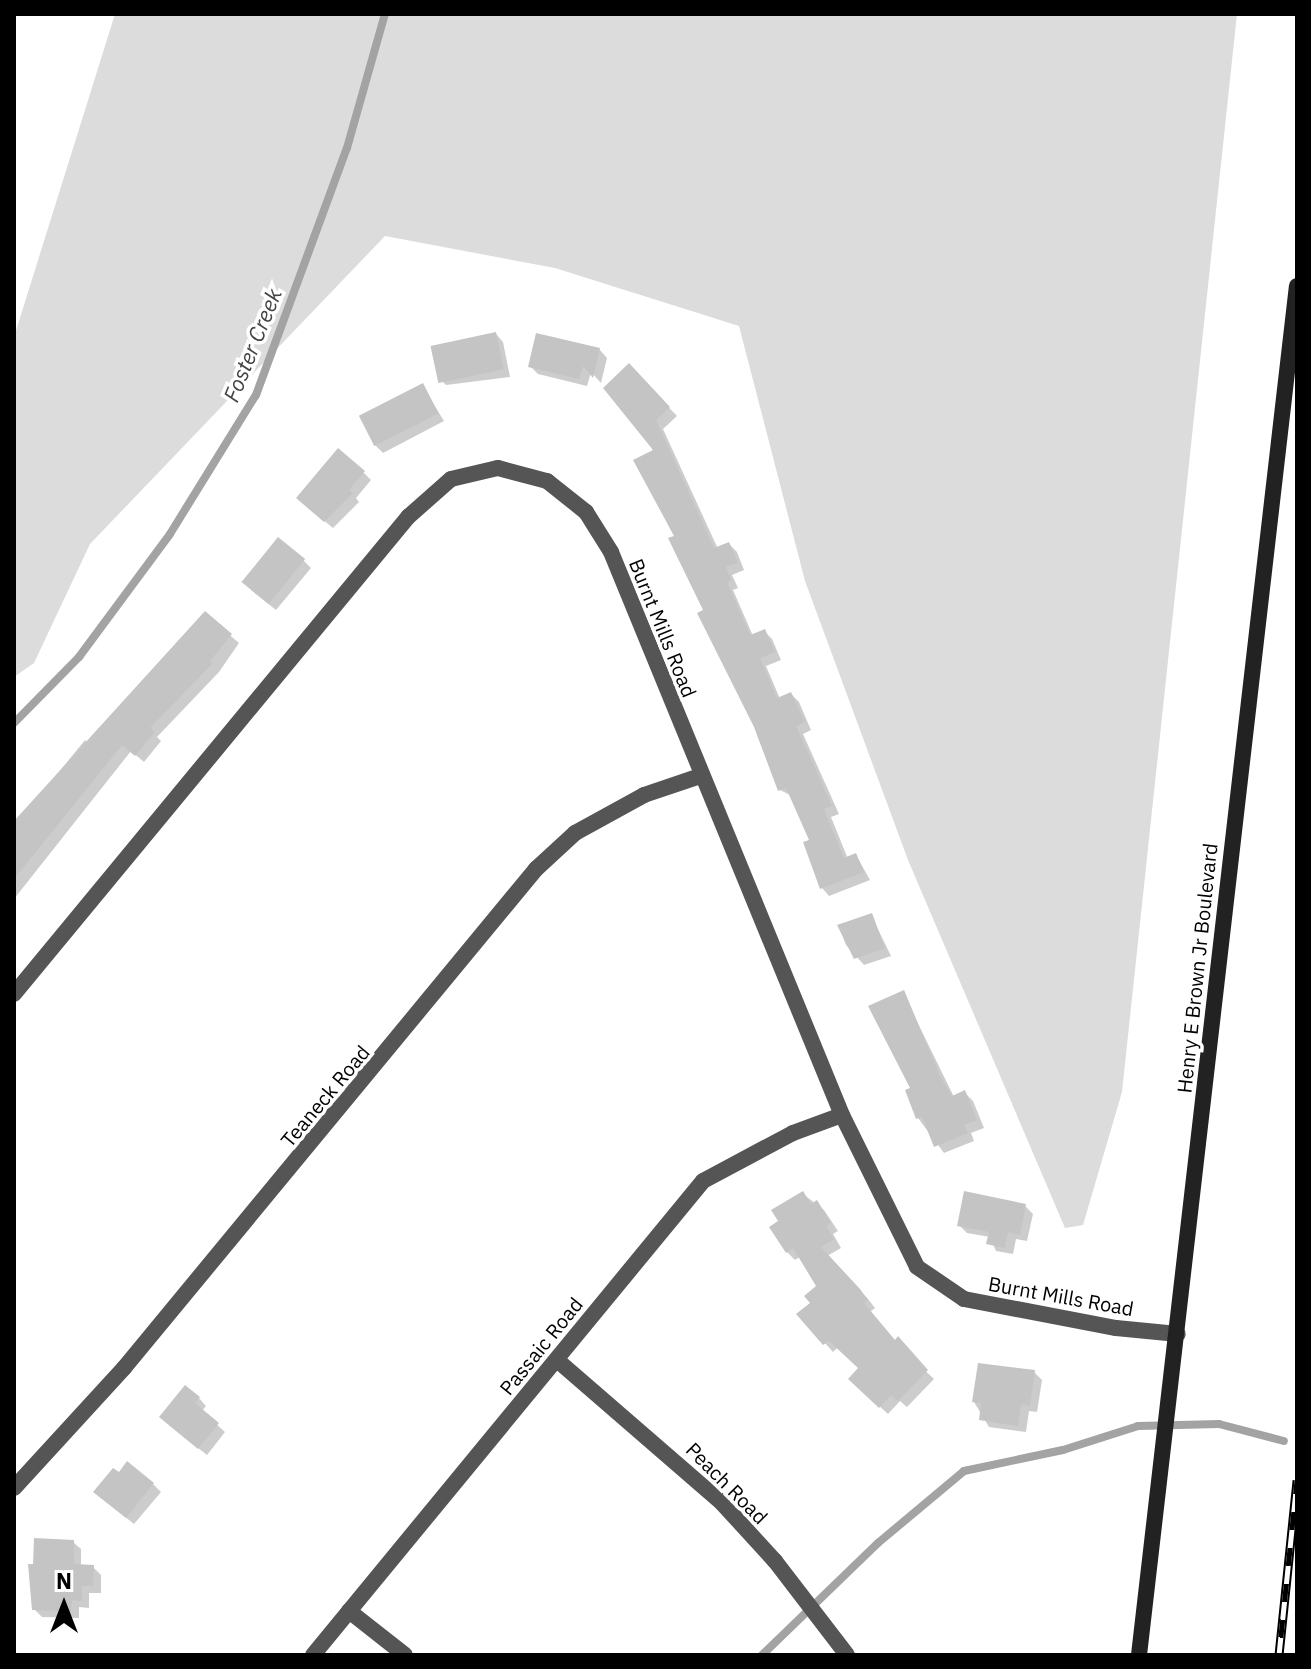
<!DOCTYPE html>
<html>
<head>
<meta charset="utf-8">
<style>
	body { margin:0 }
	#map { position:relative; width:1311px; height:1669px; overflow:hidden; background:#fff; font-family:"IBM Plex Sans",sans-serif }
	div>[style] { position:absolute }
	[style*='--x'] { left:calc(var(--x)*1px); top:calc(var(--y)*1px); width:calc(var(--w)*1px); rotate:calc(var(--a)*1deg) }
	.green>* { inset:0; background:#dcdcdc }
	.shadow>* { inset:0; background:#0003 }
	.stream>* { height:8px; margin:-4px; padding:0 4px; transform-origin:4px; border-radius:4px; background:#a3a3a3 }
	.building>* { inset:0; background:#c4c4c4; transform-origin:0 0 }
	.minor>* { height:16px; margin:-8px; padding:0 8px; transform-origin:8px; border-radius:8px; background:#555 }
	.secondary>* { height:16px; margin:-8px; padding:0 8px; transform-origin:8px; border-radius:8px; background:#222 }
	.rail>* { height:9px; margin-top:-4.5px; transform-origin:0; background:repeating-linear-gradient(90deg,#fff 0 18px,#000 0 36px); box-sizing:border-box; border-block:2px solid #000 }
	span { translate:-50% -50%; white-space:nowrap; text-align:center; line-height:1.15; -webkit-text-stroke:7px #fff; paint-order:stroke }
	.street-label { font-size:20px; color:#000 }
	.water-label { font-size:22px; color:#444; font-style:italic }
	.frame { position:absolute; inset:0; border:16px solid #000; pointer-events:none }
	.north { position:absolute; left:24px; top:1565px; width:80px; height:80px; -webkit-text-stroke:6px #fff; paint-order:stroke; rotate:0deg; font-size:22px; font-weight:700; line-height:32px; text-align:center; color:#000 }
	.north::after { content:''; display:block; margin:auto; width:28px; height:36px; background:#000; clip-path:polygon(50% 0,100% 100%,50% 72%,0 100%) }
</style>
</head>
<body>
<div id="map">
	<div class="green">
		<i style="clip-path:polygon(115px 14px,1237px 14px,1122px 1092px,1083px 1225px,1065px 1228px,908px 860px,805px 581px,739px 326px,555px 268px,385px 236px,90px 544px,34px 663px,14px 677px,14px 337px)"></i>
	</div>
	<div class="shadow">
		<i style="clip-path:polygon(496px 334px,503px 342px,510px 377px,446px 385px,438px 377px)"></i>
		<i style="clip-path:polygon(600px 350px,607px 358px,601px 383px,591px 372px,587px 386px,538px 374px,530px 366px)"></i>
		<i style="clip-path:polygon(629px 366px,677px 416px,663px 429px,718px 549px,729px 544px,737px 552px,744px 570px,732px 575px,738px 588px,733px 590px,753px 636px,764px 631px,772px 639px,781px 660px,766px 666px,780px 699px,791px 694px,799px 702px,811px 730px,803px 734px,839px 814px,831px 817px,848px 859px,856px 855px,870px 880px,829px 896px,822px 888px,812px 841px,792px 796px,780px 790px,755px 726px,700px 614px,706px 611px,677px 537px)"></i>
		<i style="clip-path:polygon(422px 385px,444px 421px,383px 453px,375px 445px)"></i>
		<i style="clip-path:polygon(363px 472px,371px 480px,356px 498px,359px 502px,333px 528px,306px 506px)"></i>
		<i style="clip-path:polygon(303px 560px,311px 568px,276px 610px,251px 590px)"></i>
		<i style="clip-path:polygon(205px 614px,239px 643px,219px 672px,157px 737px,161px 741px,144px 762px,131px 751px,14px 899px,14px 827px,85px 740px,90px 745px)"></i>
		<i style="clip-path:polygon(871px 915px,891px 956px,864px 965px,846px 945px,839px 926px)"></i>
		<i style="clip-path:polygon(903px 993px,954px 1097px,965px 1093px,973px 1101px,984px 1128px,971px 1133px,974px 1141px,944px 1153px,918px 1118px)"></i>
		<i style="clip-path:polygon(803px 1194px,824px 1210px,838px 1231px,833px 1234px,841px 1248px,827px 1256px,868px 1299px,875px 1308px,870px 1312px,895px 1342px,934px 1379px,907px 1407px,900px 1401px,888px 1414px,850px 1379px,860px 1368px,838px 1347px,833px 1352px,799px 1314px,812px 1303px,818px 1286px,801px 1256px,795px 1260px,787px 1252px,781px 1222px)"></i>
		<i style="clip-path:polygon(1025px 1206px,1033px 1214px,1027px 1241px,1016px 1239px,1013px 1254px,996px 1251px,990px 1237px,967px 1233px,959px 1225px)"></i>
		<i style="clip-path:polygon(1034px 1372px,1042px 1380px,1037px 1412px,1029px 1411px,1026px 1432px,989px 1427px,974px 1402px)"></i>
		<i style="clip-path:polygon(199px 1398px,206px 1406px,202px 1411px,225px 1432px,207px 1455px,169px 1425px)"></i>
		<i style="clip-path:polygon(119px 1475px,153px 1484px,161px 1492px,134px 1524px,104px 1500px)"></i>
		<i style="clip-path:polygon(73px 1542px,81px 1549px,81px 1566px,93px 1567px,101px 1575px,101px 1593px,89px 1593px,89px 1608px,79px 1607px,79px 1618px,42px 1617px,34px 1609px)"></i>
	</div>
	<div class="stream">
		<i style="--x:14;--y:723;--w:93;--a:-45.4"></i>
		<i style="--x:79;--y:657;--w:153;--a:-53.5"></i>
		<i style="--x:170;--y:534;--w:163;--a:-58.3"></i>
		<i style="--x:256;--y:395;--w:263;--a:-69.8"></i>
		<i style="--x:347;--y:148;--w:139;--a:-74.2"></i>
		<i style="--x:762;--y:1655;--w:161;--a:-44"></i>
		<i style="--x:878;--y:1543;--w:112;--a:-39.9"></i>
		<i style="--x:964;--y:1471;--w:101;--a:-12"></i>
		<i style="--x:1063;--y:1450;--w:79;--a:-17.7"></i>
		<i style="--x:1138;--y:1426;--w:81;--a:-1.4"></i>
		<i style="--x:1219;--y:1424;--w:67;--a:14.7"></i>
	</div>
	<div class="building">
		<i style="left:496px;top:332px;width:38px;height:67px;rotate:78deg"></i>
		<i style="clip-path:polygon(536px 333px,600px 348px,593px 378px,583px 366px,579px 379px,528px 367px)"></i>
		<i style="clip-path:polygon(629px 363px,670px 407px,656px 420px,714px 548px,729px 542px,738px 562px,726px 567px,731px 580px,727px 582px,750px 635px,765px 629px,775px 652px,760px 658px,777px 698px,791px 692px,805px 722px,796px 726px,832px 806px,824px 809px,844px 858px,856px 853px,864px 872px,820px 889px,803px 842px,809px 840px,786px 788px,778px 791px,754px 727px,697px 613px,703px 610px,668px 538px,674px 536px,633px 460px,653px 450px,603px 388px)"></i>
		<i style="left:423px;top:383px;width:34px;height:72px;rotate:63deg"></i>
		<i style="clip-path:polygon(338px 448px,365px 471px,349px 490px,353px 493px,324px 522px,296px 498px)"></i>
		<i style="left:278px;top:537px;width:35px;height:58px;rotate:39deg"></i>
		<i style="clip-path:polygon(205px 611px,232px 634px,210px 661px,213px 663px,150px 728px,155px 732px,135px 756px,122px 745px,14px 879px,14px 821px)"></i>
		<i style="clip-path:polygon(872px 913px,885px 948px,854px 959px,837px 925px)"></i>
		<i style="clip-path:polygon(904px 990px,940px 1076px,952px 1096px,965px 1090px,977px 1120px,964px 1125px,968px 1133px,934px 1147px,922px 1117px,916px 1119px,905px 1090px,910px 1088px,868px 1006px)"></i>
		<i style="clip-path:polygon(803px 1191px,811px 1204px,817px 1200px,831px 1223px,826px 1226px,834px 1239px,821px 1247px,860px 1289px,868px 1300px,864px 1303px,895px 1340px,898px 1336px,928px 1370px,898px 1401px,891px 1395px,879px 1408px,848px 1379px,858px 1368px,829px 1341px,823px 1345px,796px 1314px,810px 1303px,804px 1296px,816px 1286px,793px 1248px,786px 1253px,769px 1227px,778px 1221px,771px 1210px)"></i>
		<i style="clip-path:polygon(964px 1191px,1026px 1204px,1020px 1235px,1008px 1232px,1005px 1248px,986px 1244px,989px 1232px,957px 1226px)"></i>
		<i style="clip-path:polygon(978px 1363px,1035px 1370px,1030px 1406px,1021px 1404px,1018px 1426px,979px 1420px,981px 1403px,972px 1402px)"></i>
		<i style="clip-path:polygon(185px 1385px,200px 1397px,195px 1403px,219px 1423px,198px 1449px,159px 1417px)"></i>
		<i style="clip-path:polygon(127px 1461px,154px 1483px,126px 1518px,93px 1492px,113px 1468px,119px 1472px)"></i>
		<i style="clip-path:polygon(34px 1538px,74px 1540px,74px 1564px,94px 1565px,93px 1586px,82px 1586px,82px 1601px,72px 1600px,71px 1611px,32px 1610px,28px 1564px,33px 1564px)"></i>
	</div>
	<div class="minor">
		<i style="--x:14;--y:994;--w:619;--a:-50.44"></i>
		<i style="--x:408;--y:517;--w:57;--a:-41.5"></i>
		<i style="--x:451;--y:479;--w:48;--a:-13.2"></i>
		<i style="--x:498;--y:468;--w:51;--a:14.9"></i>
		<i style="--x:547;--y:481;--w:50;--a:38.5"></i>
		<i style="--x:586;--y:512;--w:47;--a:58"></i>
		<i style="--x:611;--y:552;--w:609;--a:67.69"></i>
		<i style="--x:842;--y:1115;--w:169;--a:63.7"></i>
		<i style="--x:917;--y:1267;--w:57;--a:34.2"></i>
		<i style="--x:964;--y:1299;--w:155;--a:10.8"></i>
		<i style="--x:1116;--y:1328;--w:62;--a:5.5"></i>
		<i style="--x:557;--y:1360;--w:218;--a:40.9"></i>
		<i style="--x:722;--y:1503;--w:79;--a:47.6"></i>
		<i style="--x:775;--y:1561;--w:118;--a:52.5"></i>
		<i style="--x:14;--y:1488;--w:163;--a:-47.5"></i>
		<i style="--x:124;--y:1368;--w:647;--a:-50.46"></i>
		<i style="--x:536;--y:869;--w:53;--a:-42.7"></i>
		<i style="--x:575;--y:833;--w:79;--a:-28.8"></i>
		<i style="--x:644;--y:795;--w:59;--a:-18.7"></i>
		<i style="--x:349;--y:1611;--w:71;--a:38.2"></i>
		<i style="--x:313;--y:1655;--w:614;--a:-50.55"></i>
		<i style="--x:703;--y:1181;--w:102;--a:-28.1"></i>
		<i style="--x:793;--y:1133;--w:52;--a:-20.2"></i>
	</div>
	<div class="secondary">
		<i style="--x:1139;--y:1655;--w:1378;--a:-83.42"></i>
	</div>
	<div class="rail">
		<i style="--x:1279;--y:1655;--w:176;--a:-84.1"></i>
	</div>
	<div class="street-label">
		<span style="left:663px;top:628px;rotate:68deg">Burnt Mills Road</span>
		<span style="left:1197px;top:968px;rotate:-84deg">Henry E Brown Jr Boulevard</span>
		<span style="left:325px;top:1096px;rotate:-50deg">Teaneck Road</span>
		<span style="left:1061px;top:1296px;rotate:10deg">Burnt Mills Road</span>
		<span style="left:541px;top:1346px;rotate:-51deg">Passaic Road</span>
		<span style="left:727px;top:1483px;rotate:45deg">Peach Road</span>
	</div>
	<div class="water-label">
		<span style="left:252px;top:345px;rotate:-68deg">Foster Creek</span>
	</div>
	<div class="frame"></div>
	<div class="north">N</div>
</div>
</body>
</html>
